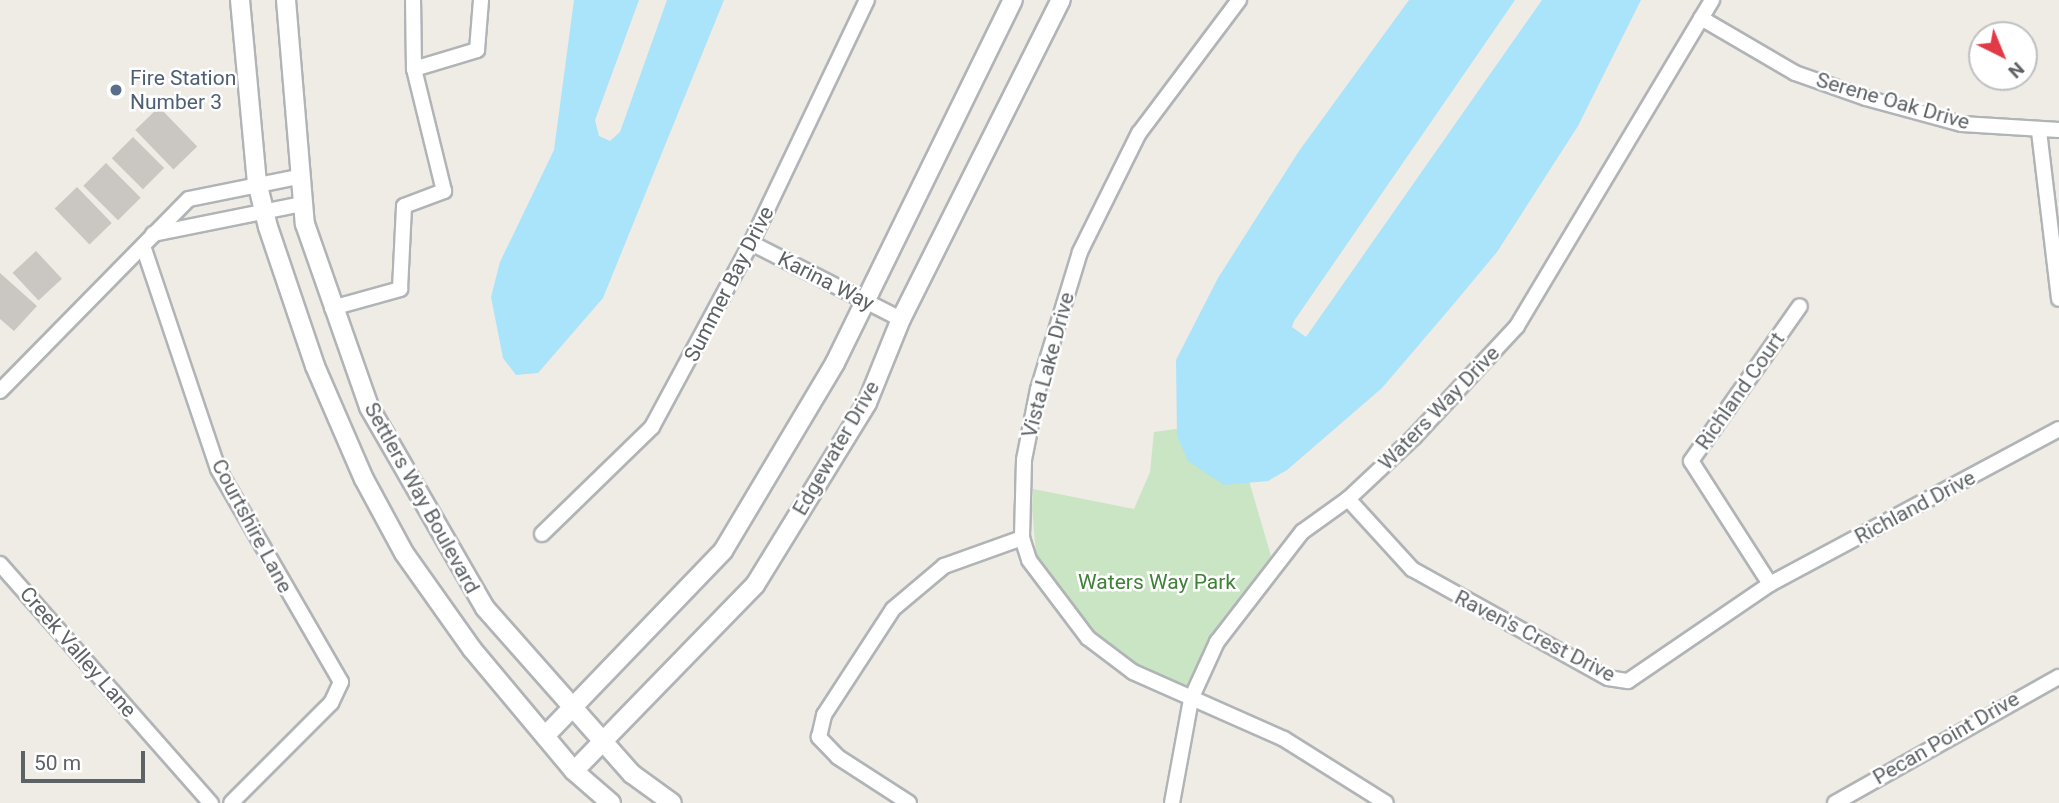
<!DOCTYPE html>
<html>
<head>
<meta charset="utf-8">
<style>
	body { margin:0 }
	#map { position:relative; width:2059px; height:803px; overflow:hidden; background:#efebe5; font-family:Roboto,sans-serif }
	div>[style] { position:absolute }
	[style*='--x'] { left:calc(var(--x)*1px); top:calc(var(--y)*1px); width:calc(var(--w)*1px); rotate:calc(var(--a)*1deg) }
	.green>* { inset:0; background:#c9e5c3 }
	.water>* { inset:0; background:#a9e4fb }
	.building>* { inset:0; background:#cac6c2; transform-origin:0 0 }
	.roads { filter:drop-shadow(2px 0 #b1b4b7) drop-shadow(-2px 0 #b1b4b7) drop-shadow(0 2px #b1b4b7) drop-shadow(0 -2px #b1b4b7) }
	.minor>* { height:14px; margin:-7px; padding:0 7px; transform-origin:7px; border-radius:7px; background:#fff }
	.tertiary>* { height:18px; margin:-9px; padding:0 9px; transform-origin:9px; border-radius:9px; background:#fff }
	.dots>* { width:19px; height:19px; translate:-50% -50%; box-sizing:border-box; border:4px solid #fff; border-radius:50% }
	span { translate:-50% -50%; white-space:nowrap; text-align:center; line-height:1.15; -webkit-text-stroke:5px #fff; paint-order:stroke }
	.service-label { font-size:21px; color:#4e5e75 }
	.left { translate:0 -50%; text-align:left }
	.street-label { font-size:21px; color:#5d6265 }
	.park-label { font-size:21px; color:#408138 }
	.north { position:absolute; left:1968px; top:21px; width:70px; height:70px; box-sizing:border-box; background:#fff; border:2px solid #bec0c1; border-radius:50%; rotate:137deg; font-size:19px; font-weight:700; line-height:28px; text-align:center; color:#5d6265 }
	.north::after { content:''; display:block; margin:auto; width:24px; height:32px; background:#e23946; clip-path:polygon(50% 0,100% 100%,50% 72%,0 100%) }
	.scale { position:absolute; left:21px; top:751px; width:124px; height:32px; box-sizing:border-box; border:4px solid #5d6265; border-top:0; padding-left:9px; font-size:21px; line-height:24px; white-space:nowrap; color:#5d6265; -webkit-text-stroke:5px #fff; paint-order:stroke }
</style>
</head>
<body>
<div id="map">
	<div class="green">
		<i style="clip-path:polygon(1191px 427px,1247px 474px,1271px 556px,1209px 639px,1185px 689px,1134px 663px,1092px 629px,1036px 554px,1032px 508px,1033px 489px,1134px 509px,1150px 472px,1154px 432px)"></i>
	</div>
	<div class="water">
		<i style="clip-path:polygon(574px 0,639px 0,595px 120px,599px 136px,610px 141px,620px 132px,667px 0,724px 0,603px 298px,538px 373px,516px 375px,503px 358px,491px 297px,500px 262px,554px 150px)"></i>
		<i style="clip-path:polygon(1409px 0,1515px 0,1294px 321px,1292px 327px,1306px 337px,1542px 0,1641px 0,1578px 126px,1497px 252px,1452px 306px,1382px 388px,1287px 470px,1268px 481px,1224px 485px,1188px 461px,1177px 436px,1176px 360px,1218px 278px,1299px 151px)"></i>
	</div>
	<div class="building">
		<i style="left:159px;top:107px;width:55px;height:33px;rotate:46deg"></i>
		<i style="left:133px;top:137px;width:44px;height:30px;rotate:45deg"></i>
		<i style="left:106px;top:163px;width:49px;height:32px;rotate:45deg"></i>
		<i style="left:77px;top:187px;width:50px;height:31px;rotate:46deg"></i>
		<i style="left:36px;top:251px;width:38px;height:32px;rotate:47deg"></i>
		<i style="clip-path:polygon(0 273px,37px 306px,14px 331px,0 319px)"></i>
	</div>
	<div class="roads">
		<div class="minor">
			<i style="--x:1239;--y:0;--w:166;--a:126.9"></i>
			<i style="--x:1139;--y:133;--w:133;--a:116.4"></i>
			<i style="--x:1080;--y:252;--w:143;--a:107"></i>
			<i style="--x:1038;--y:389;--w:72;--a:101.2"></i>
			<i style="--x:1024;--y:460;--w:78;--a:91.5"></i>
			<i style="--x:1022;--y:538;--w:23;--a:72"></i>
			<i style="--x:1029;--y:560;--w:98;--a:52.9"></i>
			<i style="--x:1088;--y:638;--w:56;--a:37.1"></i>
			<i style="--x:1133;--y:672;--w:165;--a:23.9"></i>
			<i style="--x:1284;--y:739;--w:120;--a:32.1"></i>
			<i style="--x:1701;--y:18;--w:109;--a:30.3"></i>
			<i style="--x:1795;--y:73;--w:75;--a:19.4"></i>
			<i style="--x:1866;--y:98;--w:99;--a:15.2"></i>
			<i style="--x:1962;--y:124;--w:97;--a:3.5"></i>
			<i style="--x:414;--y:69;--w:66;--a:-16.8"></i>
			<i style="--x:477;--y:50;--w:50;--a:-85.4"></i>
			<i style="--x:2039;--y:131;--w:169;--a:83.2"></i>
			<i style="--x:153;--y:234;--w:152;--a:-11.4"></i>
			<i style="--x:751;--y:243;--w:168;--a:26.9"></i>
			<i style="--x:143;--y:246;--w:235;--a:71.4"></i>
			<i style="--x:218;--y:469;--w:246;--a:60"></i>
			<i style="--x:341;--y:682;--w:23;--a:115"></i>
			<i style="--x:331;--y:703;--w:141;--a:135"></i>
			<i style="--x:332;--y:308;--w:71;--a:-15.6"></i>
			<i style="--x:400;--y:289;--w:83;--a:-87.2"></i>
			<i style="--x:404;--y:206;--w:43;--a:-20.6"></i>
			<i style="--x:444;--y:191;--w:126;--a:-103.8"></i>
			<i style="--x:414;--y:69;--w:69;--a:-90.8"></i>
			<i style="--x:0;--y:391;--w:269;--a:-45.5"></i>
			<i style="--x:189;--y:199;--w:111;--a:-11.4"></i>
			<i style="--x:1348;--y:499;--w:95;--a:47.6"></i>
			<i style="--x:1412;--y:569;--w:224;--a:29.1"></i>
			<i style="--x:1608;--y:678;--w:20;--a:9"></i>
			<i style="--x:1628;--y:681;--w:172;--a:-34.3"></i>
			<i style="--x:1770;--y:584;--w:328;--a:-28.2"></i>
			<i style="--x:542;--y:534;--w:153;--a:-44.2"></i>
			<i style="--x:652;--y:427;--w:209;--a:-61.7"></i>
			<i style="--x:751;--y:243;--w:269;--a:-64.5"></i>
			<i style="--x:0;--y:564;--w:319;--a:48.6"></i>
			<i style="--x:1770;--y:584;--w:146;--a:-122.7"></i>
			<i style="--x:1691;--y:461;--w:189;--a:-54.9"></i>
			<i style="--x:909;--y:803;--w:85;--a:-147.1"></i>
			<i style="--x:838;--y:757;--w:28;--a:-134"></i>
			<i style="--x:819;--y:737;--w:23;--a:-77"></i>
			<i style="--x:824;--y:715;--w:126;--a:-56.9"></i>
			<i style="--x:893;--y:609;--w:67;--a:-40.1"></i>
			<i style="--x:944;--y:566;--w:83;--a:-19.7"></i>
			<i style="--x:1172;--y:803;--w:106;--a:-79.6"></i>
			<i style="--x:1191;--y:699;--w:63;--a:-65.5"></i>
			<i style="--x:1217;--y:642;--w:139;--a:-52.3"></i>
			<i style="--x:1302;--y:532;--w:57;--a:-35.7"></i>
			<i style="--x:1348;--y:499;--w:91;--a:-43.2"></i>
			<i style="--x:1414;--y:437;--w:151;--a:-47.1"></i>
			<i style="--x:1517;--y:326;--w:380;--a:-59.1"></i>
			<i style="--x:1835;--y:803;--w:257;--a:-29.4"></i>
		</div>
		<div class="tertiary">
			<i style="--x:240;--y:0;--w:183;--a:84.7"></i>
			<i style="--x:257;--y:182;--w:46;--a:76.3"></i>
			<i style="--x:268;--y:227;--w:147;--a:71.3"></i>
			<i style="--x:315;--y:366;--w:123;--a:66.6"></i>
			<i style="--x:364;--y:479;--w:84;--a:61.6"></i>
			<i style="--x:404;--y:553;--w:118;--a:54.7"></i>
			<i style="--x:472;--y:649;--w:159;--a:50.1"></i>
			<i style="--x:574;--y:771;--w:49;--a:40.9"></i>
			<i style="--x:286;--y:0;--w:225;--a:85.2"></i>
			<i style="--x:305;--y:224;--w:194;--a:70.7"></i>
			<i style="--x:369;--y:407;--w:232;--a:60"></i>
			<i style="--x:485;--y:608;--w:222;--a:48.5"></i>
			<i style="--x:632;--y:774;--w:49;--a:35.9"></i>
			<i style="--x:545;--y:736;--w:257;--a:-46.1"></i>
			<i style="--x:723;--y:551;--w:219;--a:-59.2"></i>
			<i style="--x:835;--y:363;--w:404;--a:-63.9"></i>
			<i style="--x:574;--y:771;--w:260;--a:-45.8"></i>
			<i style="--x:755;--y:585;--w:214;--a:-58.4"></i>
			<i style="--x:867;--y:403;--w:91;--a:-68"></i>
			<i style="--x:901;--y:319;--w:357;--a:-63.4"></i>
		</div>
	</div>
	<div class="dots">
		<i style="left:116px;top:90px;background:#5c6f8a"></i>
	</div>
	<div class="service-label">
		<span class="left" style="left:130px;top:90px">Fire Station<br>Number 3</span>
	</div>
	<div class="street-label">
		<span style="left:1893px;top:101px;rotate:16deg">Serene Oak Drive</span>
		<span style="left:826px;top:281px;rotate:27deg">Karina Way</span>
		<span style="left:729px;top:284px;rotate:-63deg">Summer Bay Drive</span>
		<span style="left:1048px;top:365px;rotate:-75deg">Vista Lake Drive</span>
		<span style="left:1740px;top:391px;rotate:-55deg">Richland Court</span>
		<span style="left:1439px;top:408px;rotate:-46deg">Waters Way Drive</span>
		<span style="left:836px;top:448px;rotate:-60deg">Edgewater Drive</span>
		<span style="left:422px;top:498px;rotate:61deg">Settlers Way Boulevard</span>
		<span style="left:1915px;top:507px;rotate:-28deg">Richland Drive</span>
		<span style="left:252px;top:526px;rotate:62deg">Courtshire Lane</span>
		<span style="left:1535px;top:636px;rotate:27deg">Raven's Crest Drive</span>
		<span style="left:78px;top:652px;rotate:49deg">Creek Valley Lane</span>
		<span style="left:1946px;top:738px;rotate:-30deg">Pecan Point Drive</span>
	</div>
	<div class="park-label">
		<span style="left:1157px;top:582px">Waters Way Park</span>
	</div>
	<div class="north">N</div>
	<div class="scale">50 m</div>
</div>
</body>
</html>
